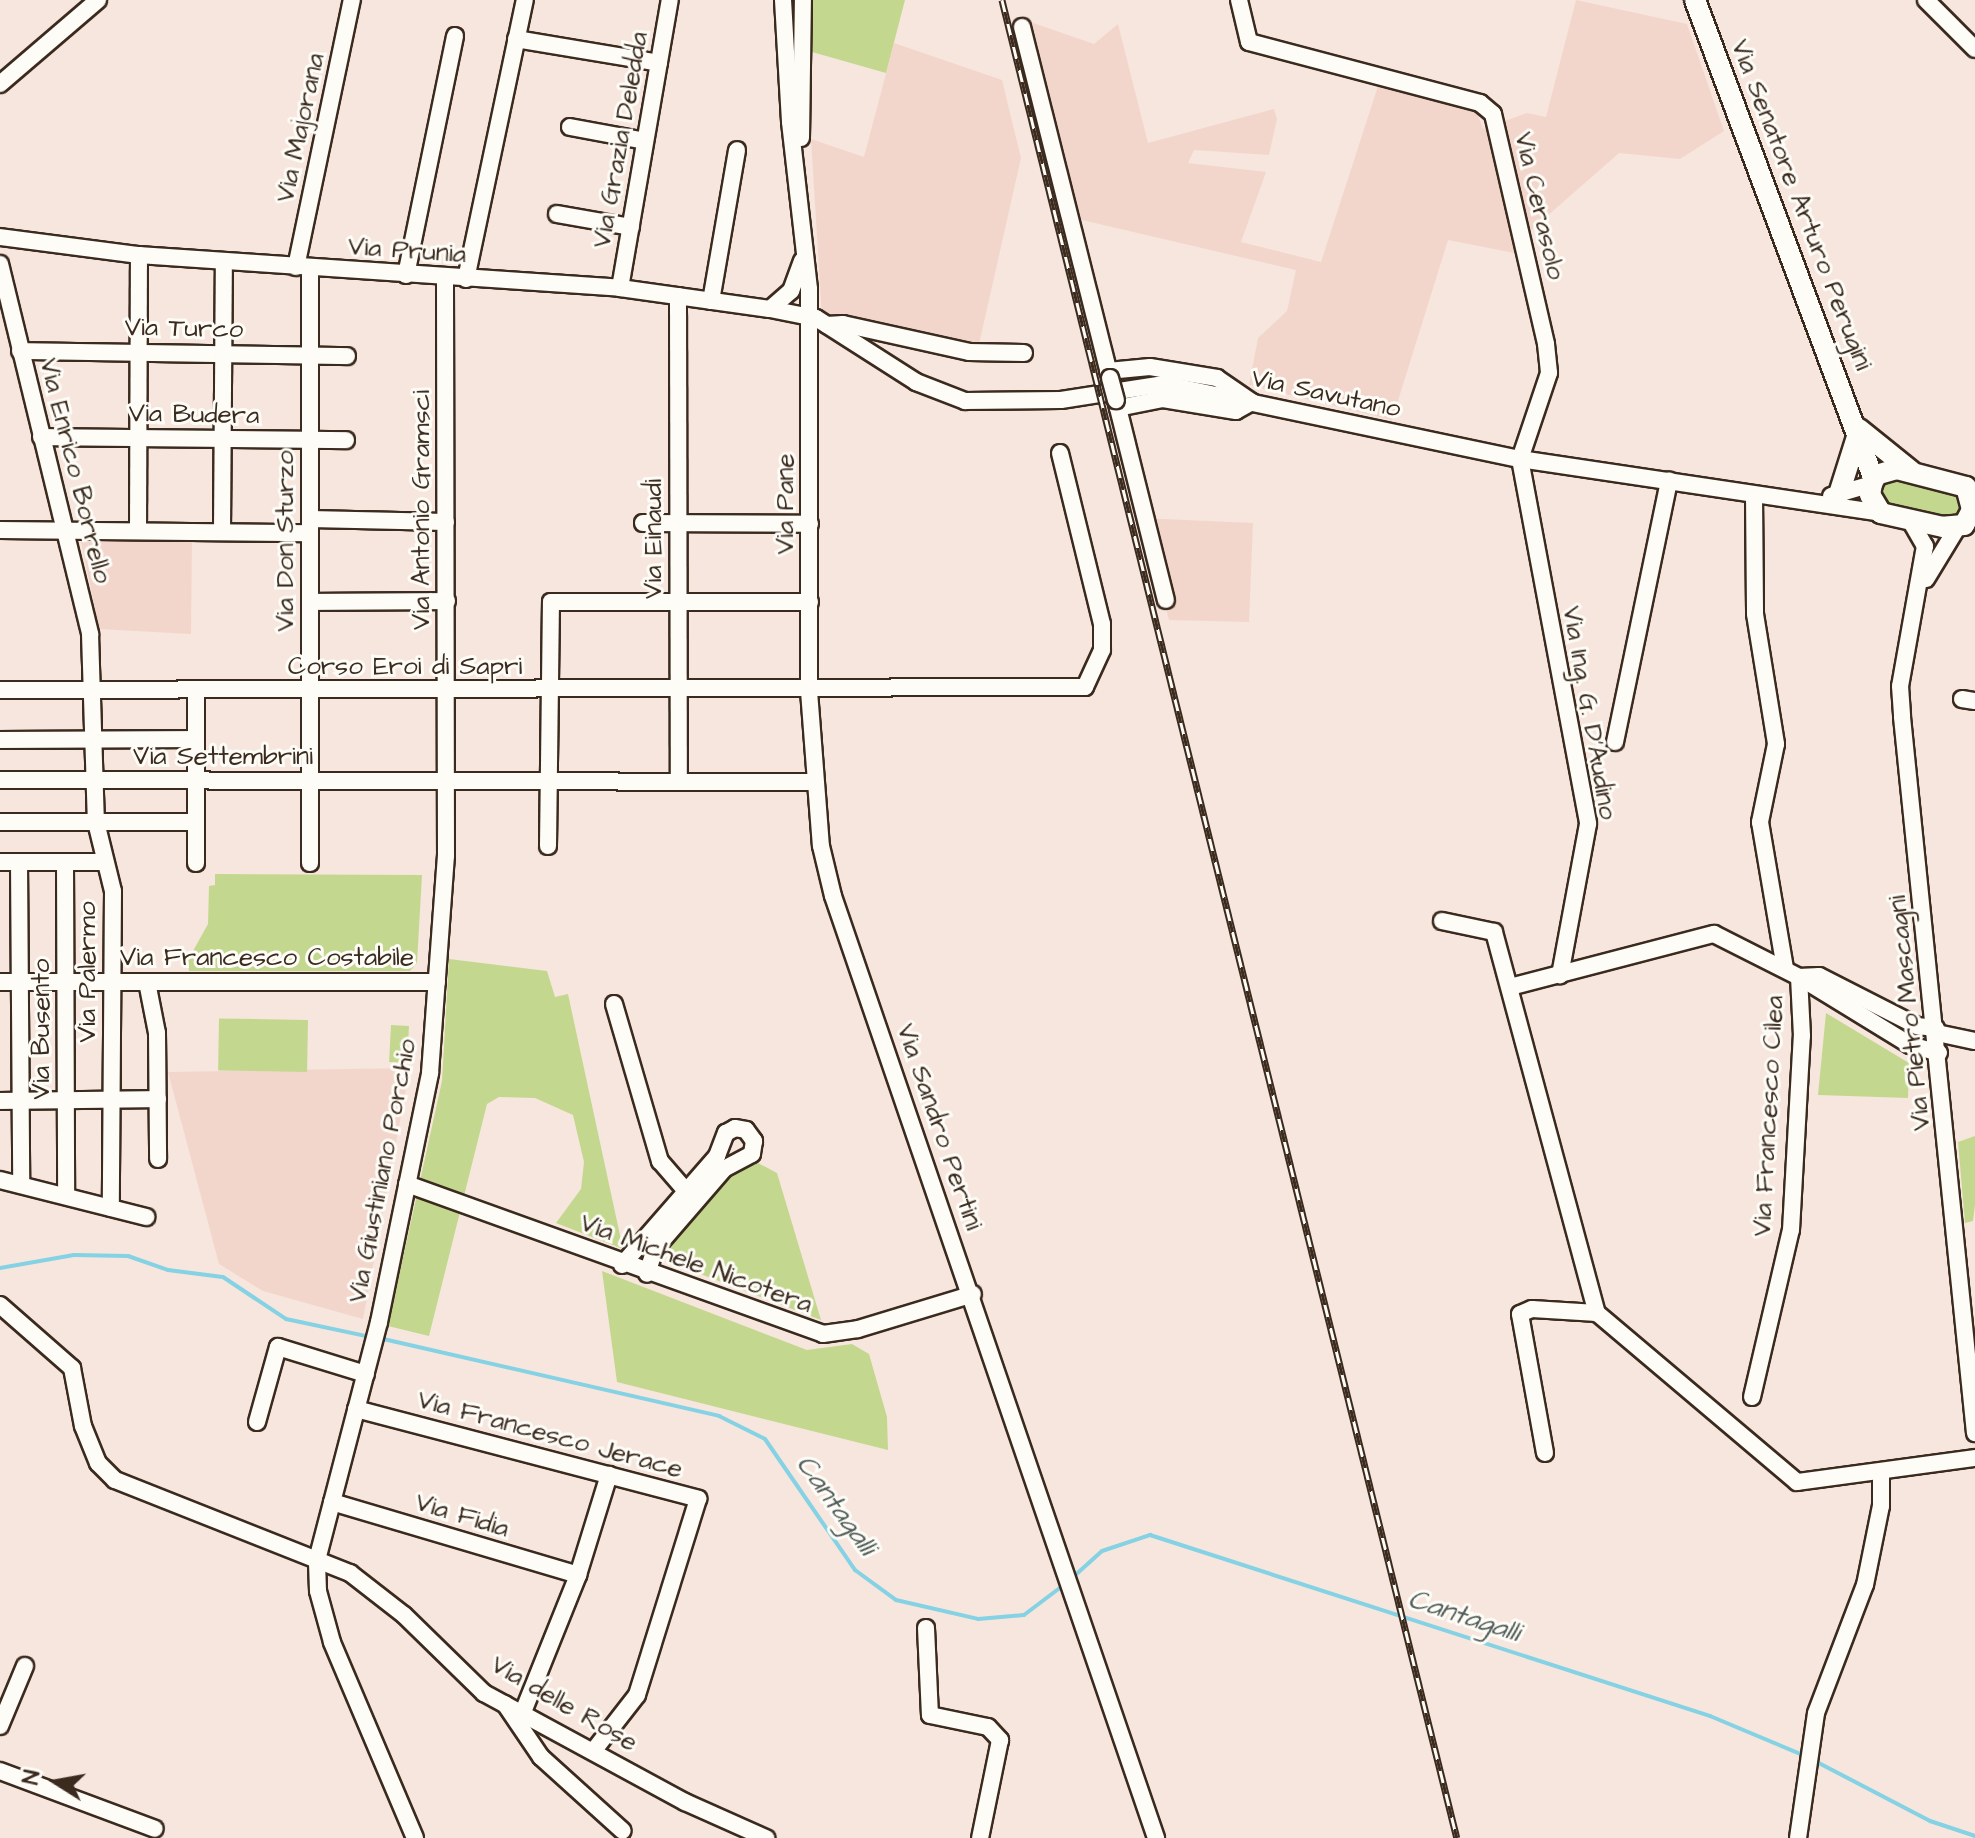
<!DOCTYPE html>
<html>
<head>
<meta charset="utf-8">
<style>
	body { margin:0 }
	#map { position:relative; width:1975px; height:1838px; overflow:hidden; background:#f7e6dd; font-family:"Architects Daughter",sans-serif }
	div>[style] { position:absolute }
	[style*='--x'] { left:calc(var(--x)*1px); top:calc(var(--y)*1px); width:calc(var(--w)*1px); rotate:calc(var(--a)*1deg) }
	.built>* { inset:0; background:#f3d6cb }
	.green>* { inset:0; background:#c3d88e; transform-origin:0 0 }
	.stream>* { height:4px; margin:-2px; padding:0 2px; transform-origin:2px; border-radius:2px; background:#85d2e4 }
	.roads { filter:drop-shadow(2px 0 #3b2a1e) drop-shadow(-2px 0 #3b2a1e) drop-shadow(0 2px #3b2a1e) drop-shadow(0 -2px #3b2a1e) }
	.minor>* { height:16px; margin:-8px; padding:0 8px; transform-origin:8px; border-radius:8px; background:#fdfcf7 }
	.tertiary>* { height:20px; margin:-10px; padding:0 10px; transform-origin:10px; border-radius:10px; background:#fdfcf7 }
	.rail>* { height:7px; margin-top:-3.5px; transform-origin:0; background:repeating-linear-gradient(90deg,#fdfcf7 0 12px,#3b2a1e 0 24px); box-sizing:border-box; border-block:2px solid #3b2a1e }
	.bridges { filter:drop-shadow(2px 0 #3b2a1e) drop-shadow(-2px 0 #3b2a1e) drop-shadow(0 2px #3b2a1e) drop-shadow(0 -2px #3b2a1e) }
	.minor-bridge>* { height:16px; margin:-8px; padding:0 8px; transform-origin:8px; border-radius:8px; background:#fdfcf7 }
	span { translate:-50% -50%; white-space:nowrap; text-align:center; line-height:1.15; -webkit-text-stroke:6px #fdfcf7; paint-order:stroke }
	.street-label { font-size:26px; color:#3b2a1e }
	.water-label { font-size:28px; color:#515c59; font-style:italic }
	.north { position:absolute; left:16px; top:1742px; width:80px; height:80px; -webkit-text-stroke:6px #fdfcf7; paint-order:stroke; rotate:281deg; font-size:22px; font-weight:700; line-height:32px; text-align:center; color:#3b2a1e }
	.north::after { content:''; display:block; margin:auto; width:28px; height:36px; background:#3b2a1e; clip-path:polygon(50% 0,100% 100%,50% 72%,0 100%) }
</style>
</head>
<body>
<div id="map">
	<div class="built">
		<i style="clip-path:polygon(1576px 0,1687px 24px,1724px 131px,1680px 159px,1619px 153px,1529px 232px,1535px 257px,1448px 240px,1392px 420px,1249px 385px,1258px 338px,1287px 311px,1296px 270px,1065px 216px,1016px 17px,1094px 44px,1118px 24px,1148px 143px,1274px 109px,1277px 119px,1269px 155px,1194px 150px,1188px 163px,1266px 172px,1241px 242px,1321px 262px,1378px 86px,1476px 110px,1483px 129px,1527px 113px,1546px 117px)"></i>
		<i style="clip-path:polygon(894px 43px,1002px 80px,1021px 158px,975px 362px,853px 335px,822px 317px,811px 139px,864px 157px)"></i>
		<i style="clip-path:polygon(1141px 518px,1253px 523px,1249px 622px,1169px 620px)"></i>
		<i style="clip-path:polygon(80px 536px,192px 541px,191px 634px,99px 629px)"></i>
		<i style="clip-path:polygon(410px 1068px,363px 1319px,263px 1291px,219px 1264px,168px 1072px)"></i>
	</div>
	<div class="green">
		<i style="clip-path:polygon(813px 0,905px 0,886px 73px,812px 52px)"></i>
		<i style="clip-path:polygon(1892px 475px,1962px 494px,1966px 512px,1952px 521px,1897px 509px,1877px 493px,1879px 484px)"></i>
		<i style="clip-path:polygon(215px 874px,422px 875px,417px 963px,410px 971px,189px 971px,188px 960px,208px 924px,209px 886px,215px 885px)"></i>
		<i style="clip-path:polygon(449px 959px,547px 971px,555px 997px,568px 994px,623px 1249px,556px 1223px,581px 1189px,584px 1162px,573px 1115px,535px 1098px,499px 1097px,487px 1104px,429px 1336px,388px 1326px,442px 1081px)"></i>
		<i style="clip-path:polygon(1826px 1013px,1909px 1063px,1908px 1098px,1818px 1095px)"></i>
		<i style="left:308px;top:1020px;width:52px;height:89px;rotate:91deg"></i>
		<i style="left:391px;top:1025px;width:18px;height:37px;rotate:3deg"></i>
		<i style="clip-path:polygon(1975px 1136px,1975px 1205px,1973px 1221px,1965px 1223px,1958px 1142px)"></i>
		<i style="clip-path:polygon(758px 1163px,777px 1173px,821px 1320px,669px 1262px,668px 1248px,730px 1174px)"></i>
		<i style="clip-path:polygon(602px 1271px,807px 1350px,852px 1344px,869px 1354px,887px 1417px,888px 1450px,617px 1382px)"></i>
	</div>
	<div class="stream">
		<i style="--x:0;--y:1268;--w:75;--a:-10"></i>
		<i style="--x:74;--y:1255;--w:54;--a:1.1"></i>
		<i style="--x:128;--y:1256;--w:42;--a:19.3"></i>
		<i style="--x:168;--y:1270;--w:55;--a:7.3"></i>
		<i style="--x:223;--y:1277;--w:76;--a:33.7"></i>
		<i style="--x:286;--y:1319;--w:87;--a:12"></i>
		<i style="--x:379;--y:1338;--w:349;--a:12.9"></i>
		<i style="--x:719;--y:1416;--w:51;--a:26.6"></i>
		<i style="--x:765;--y:1439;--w:159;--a:55.5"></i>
		<i style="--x:855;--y:1570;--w:51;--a:36.2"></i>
		<i style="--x:896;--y:1600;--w:84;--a:13"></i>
		<i style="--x:978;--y:1619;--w:46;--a:-5"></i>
		<i style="--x:1024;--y:1615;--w:51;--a:-37.1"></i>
		<i style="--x:1072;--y:1578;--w:40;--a:-42"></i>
		<i style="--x:1102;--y:1551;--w:51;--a:-18.4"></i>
		<i style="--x:1150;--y:1535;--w:589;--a:17.91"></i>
		<i style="--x:1710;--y:1716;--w:103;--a:22.8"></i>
		<i style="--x:1813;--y:1760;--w:132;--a:27.5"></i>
		<i style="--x:1930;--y:1821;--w:47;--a:18.4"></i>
	</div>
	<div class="roads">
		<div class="minor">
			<i style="--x:783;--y:0;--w:122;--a:86.7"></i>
			<i style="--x:790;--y:122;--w:168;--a:83.5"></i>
			<i style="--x:809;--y:289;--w:402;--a:90"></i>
			<i style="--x:809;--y:691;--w:155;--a:85.6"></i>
			<i style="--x:821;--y:846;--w:51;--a:76.5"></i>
			<i style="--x:833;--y:896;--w:996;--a:71.07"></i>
			<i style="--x:1239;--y:0;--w:43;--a:76.6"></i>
			<i style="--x:1249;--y:42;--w:239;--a:14.8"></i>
			<i style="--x:1480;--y:103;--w:17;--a:40"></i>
			<i style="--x:1493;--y:114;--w:236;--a:77"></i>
			<i style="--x:1546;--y:344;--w:29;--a:84"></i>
			<i style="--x:1549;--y:373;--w:91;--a:108.6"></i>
			<i style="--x:1520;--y:459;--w:371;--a:79.4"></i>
			<i style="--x:1588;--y:824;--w:154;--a:100.5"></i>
			<i style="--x:1926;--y:0;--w:69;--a:45"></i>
			<i style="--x:1022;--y:27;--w:362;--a:75.9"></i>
			<i style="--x:516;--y:39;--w:145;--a:9.5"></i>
			<i style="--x:0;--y:84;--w:129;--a:-40.6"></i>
			<i style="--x:570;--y:127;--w:76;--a:10.6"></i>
			<i style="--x:801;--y:138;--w:138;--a:-89.2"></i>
			<i style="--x:557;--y:214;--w:75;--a:10"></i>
			<i style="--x:0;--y:237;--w:140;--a:7.4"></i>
			<i style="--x:139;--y:255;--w:482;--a:3.9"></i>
			<i style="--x:620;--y:288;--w:151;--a:8"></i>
			<i style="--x:770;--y:309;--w:47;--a:11.1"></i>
			<i style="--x:816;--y:318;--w:119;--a:32.6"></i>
			<i style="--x:916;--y:382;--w:53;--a:21.2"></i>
			<i style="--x:965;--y:401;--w:96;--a:-0.6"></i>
			<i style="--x:1061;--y:400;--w:103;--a:-8.9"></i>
			<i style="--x:1163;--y:384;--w:365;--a:11.9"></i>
			<i style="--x:1520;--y:459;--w:365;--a:8.5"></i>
			<i style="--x:0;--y:264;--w:381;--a:76.3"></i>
			<i style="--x:90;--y:634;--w:188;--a:88.2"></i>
			<i style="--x:96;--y:822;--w:71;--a:76.2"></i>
			<i style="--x:113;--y:891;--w:317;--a:90.4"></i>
			<i style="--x:296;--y:267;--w:273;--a:-78.2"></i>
			<i style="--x:406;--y:275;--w:244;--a:-78.4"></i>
			<i style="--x:466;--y:279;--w:285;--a:-78.1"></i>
			<i style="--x:620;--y:288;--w:292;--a:-80.2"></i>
			<i style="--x:678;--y:296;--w:486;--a:89.9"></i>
			<i style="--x:711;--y:301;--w:153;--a:-80.2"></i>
			<i style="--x:770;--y:309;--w:28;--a:-41"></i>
			<i style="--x:791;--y:291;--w:32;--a:-70"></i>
			<i style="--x:827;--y:325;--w:16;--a:-4"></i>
			<i style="--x:843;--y:324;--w:129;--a:12.5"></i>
			<i style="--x:969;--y:352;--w:55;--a:1"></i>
			<i style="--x:20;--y:351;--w:327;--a:0.9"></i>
			<i style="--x:1108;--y:371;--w:42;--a:-5.4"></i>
			<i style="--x:1150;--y:367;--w:68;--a:9.3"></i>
			<i style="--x:1217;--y:378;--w:42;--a:34.4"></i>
			<i style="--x:1252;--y:402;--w:18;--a:151"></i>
			<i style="--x:1236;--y:411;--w:74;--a:-170.7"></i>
			<i style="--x:1163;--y:399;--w:46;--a:168.7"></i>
			<i style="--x:1116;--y:400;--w:206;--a:76"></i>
			<i style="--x:41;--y:437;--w:305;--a:0.6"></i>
			<i style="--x:1754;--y:495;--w:119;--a:89.5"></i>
			<i style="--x:1755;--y:614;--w:132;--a:80.8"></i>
			<i style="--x:1776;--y:744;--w:80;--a:101.6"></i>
			<i style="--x:1760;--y:822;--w:149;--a:80.3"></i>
			<i style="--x:1831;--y:496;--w:43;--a:-16.3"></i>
			<i style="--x:310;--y:519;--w:136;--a:1.3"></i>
			<i style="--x:1911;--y:522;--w:28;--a:60"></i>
			<i style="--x:1925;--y:546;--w:142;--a:100.1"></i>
			<i style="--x:1900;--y:686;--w:31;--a:86"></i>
			<i style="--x:1902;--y:717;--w:720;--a:84.18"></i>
			<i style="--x:643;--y:523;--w:167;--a:0.3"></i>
			<i style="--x:0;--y:530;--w:310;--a:0.6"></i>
			<i style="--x:138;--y:530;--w:275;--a:-89.8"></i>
			<i style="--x:222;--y:532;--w:271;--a:-89.6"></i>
			<i style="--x:1926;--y:579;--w:60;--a:-58.7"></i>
			<i style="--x:310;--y:602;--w:137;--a:-0.4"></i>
			<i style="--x:0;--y:690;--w:1085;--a:-0.16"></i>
			<i style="--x:1085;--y:687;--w:41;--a:-65.3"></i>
			<i style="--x:1102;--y:650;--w:26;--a:-90"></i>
			<i style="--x:1102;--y:624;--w:176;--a:-103.8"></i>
			<i style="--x:1962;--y:699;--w:13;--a:9"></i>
			<i style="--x:0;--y:740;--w:196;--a:-0.3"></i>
			<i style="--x:1615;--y:742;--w:267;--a:-78.3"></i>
			<i style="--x:0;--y:780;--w:815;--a:0.14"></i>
			<i style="--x:0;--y:822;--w:196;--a:0"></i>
			<i style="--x:548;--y:846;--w:244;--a:-89.3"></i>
			<i style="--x:551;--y:602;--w:259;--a:0"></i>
			<i style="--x:0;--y:862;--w:105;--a:0"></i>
			<i style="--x:19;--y:862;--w:323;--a:89.6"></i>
			<i style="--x:65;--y:862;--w:334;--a:89.8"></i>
			<i style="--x:196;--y:863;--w:173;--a:-90"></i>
			<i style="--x:310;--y:863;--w:595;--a:-90"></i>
			<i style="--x:1442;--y:921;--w:53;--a:11.9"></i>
			<i style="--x:1494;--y:932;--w:395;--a:74.9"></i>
			<i style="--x:1597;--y:1313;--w:262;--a:40.2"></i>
			<i style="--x:1797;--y:1482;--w:180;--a:-7.7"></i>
			<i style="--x:1799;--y:977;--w:20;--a:-3"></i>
			<i style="--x:1819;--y:976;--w:110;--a:27"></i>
			<i style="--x:1917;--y:1026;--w:19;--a:6"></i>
			<i style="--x:0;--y:982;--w:437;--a:0"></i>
			<i style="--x:147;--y:982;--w:52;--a:78.9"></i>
			<i style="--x:157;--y:1033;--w:126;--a:89.5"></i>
			<i style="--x:1510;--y:987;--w:211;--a:-14.6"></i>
			<i style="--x:1714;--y:934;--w:95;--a:26.8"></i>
			<i style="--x:1799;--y:977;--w:130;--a:31.5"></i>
			<i style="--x:1910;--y:1045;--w:30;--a:15"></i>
			<i style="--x:614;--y:1004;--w:164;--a:73.7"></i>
			<i style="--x:660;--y:1161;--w:38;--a:49"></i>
			<i style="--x:1937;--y:1033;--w:39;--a:12"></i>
			<i style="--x:0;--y:1101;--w:158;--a:-0.7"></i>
			<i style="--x:0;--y:1180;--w:151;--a:14.2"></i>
			<i style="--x:407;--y:1184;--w:442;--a:19.8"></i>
			<i style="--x:823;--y:1334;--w:35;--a:-8"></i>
			<i style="--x:858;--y:1329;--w:120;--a:-16.9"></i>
			<i style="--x:622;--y:1265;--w:145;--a:-48.9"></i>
			<i style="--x:717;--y:1156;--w:25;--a:-69"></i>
			<i style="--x:726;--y:1133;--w:10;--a:-29"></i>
			<i style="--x:735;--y:1128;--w:11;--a:10"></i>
			<i style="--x:746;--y:1130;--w:14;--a:54"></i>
			<i style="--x:754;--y:1141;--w:13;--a:99"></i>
			<i style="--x:752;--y:1154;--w:32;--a:152"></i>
			<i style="--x:724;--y:1169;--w:106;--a:130.8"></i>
			<i style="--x:655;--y:1249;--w:26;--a:108"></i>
			<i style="--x:0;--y:1305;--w:96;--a:41.2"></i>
			<i style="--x:72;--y:1368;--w:59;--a:79.3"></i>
			<i style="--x:83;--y:1426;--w:40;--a:68"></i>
			<i style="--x:98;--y:1463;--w:24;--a:45"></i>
			<i style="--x:115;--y:1480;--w:253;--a:21.6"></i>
			<i style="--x:350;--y:1573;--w:68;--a:37.9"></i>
			<i style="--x:404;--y:1615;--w:112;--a:44.3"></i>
			<i style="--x:484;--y:1693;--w:229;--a:28.5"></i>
			<i style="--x:685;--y:1802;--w:89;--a:24"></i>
			<i style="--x:1752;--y:1397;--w:171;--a:-76.9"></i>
			<i style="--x:1791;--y:1230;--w:194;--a:-86.8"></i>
			<i style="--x:1802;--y:1036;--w:59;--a:-92.9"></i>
			<i style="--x:356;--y:1409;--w:354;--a:14.7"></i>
			<i style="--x:698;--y:1499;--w:205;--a:107.3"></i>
			<i style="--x:637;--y:1695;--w:68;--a:127.9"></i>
			<i style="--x:257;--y:1422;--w:78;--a:-74.4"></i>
			<i style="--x:278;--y:1347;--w:92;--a:17.1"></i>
			<i style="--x:1545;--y:1453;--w:141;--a:-100.2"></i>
			<i style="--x:1520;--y:1314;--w:13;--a:-23"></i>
			<i style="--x:1532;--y:1309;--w:65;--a:3.5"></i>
			<i style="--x:332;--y:1502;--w:257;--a:16.5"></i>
			<i style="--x:926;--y:1628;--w:87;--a:87.4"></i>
			<i style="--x:930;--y:1715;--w:59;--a:11.7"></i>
			<i style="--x:988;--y:1727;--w:18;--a:47"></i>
			<i style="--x:1000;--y:1740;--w:100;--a:101.5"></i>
			<i style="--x:505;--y:1704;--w:64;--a:55.8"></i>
			<i style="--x:541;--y:1757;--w:110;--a:42.1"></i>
			<i style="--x:523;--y:1712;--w:148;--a:-68.1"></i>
			<i style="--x:578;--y:1575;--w:105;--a:-72.8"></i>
			<i style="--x:0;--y:1726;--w:65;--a:-67.4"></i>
			<i style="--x:0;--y:1771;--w:165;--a:20.5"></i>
			<i style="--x:415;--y:1838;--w:213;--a:-113"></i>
			<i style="--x:332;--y:1642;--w:53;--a:-105.4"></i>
			<i style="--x:318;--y:1591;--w:31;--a:-92"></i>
			<i style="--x:317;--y:1560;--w:246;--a:-75.4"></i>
			<i style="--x:379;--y:1322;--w:254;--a:-78.4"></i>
			<i style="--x:430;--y:1073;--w:218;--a:-85.8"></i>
			<i style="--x:446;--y:856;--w:578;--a:-90.1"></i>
			<i style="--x:1798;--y:1838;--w:126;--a:-81.8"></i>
			<i style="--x:1816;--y:1713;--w:137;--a:-69.1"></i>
			<i style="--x:1865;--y:1585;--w:81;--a:-78.6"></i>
			<i style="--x:1881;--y:1506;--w:34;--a:-90"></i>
		</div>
		<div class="tertiary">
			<i style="--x:1695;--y:0;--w:512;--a:69.55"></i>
			<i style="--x:1859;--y:429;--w:67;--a:38.9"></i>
			<i style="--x:1897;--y:469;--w:71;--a:14.6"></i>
			<i style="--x:1966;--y:487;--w:24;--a:75"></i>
			<i style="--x:1972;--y:510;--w:17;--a:118"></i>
			<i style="--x:1964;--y:525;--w:21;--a:175"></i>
			<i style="--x:1943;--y:527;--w:64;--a:-167.3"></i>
			<i style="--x:1881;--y:513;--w:21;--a:-121"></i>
			<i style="--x:1870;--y:495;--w:11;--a:-80"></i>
			<i style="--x:1872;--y:484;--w:10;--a:-66"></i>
			<i style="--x:1876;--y:475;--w:22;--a:-16"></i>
			<i style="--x:1839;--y:494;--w:60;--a:-72.5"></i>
		</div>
	</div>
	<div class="rail">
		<i style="--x:1002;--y:0;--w:1893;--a:76.1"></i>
	</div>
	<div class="bridges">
		<div class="minor-bridge">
			<i style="--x:1110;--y:378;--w:23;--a:75"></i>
		</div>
	</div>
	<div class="street-label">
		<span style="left:301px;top:128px;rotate:-78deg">Via Majorana</span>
		<span style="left:621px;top:140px;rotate:-80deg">Via Grazia Deledda</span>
		<span style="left:1801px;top:205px;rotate:69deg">Via Senatore Arturo Perugini</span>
		<span style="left:1539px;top:206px;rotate:77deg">Via Cerasolo</span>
		<span style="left:407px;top:251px;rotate:4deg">Via Prunia</span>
		<span style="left:184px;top:329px;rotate:1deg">Via Turco</span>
		<span style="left:1326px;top:394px;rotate:12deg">Via Savutano</span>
		<span style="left:194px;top:415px;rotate:1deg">Via Budera</span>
		<span style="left:75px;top:471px;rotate:76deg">Via Enrico Borrello</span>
		<span style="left:786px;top:504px;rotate:-90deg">Via Pane</span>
		<span style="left:422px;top:510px;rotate:-90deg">Via Antonio Gramsci</span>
		<span style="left:654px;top:539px;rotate:-90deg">Via Einaudi</span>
		<span style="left:286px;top:541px;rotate:-90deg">Via Don Sturzo</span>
		<span style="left:405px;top:667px">Corso Eroi di Sapri</span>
		<span style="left:1589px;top:713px;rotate:80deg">Via Ing. G. D'Audino</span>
		<span style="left:223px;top:757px">Via Settembrini</span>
		<span style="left:267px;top:958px">Via Francesco Costabile</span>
		<span style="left:88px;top:972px;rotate:-90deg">Via Palermo</span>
		<span style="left:1910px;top:1013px;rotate:-96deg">Via Pietro Mascagni</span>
		<span style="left:42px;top:1029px;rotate:-90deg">Via Busento</span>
		<span style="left:1769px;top:1116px;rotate:-87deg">Via Francesco Cilea</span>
		<span style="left:939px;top:1127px;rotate:71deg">Via Sandro Pertini</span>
		<span style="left:383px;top:1171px;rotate:-79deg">Via Giustiniano Porchio</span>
		<span style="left:696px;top:1264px;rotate:20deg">Via Michele Nicotera</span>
		<span style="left:550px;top:1435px;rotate:15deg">Via Francesco Jerace</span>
		<span style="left:462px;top:1516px;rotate:17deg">Via Fidia</span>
		<span style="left:564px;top:1704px;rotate:30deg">Via delle Rose</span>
	</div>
	<div class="water-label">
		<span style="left:836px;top:1505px;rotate:54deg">Cantagalli</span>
		<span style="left:1464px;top:1616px;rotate:18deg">Cantagalli</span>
	</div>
	<div class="north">N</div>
</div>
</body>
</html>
